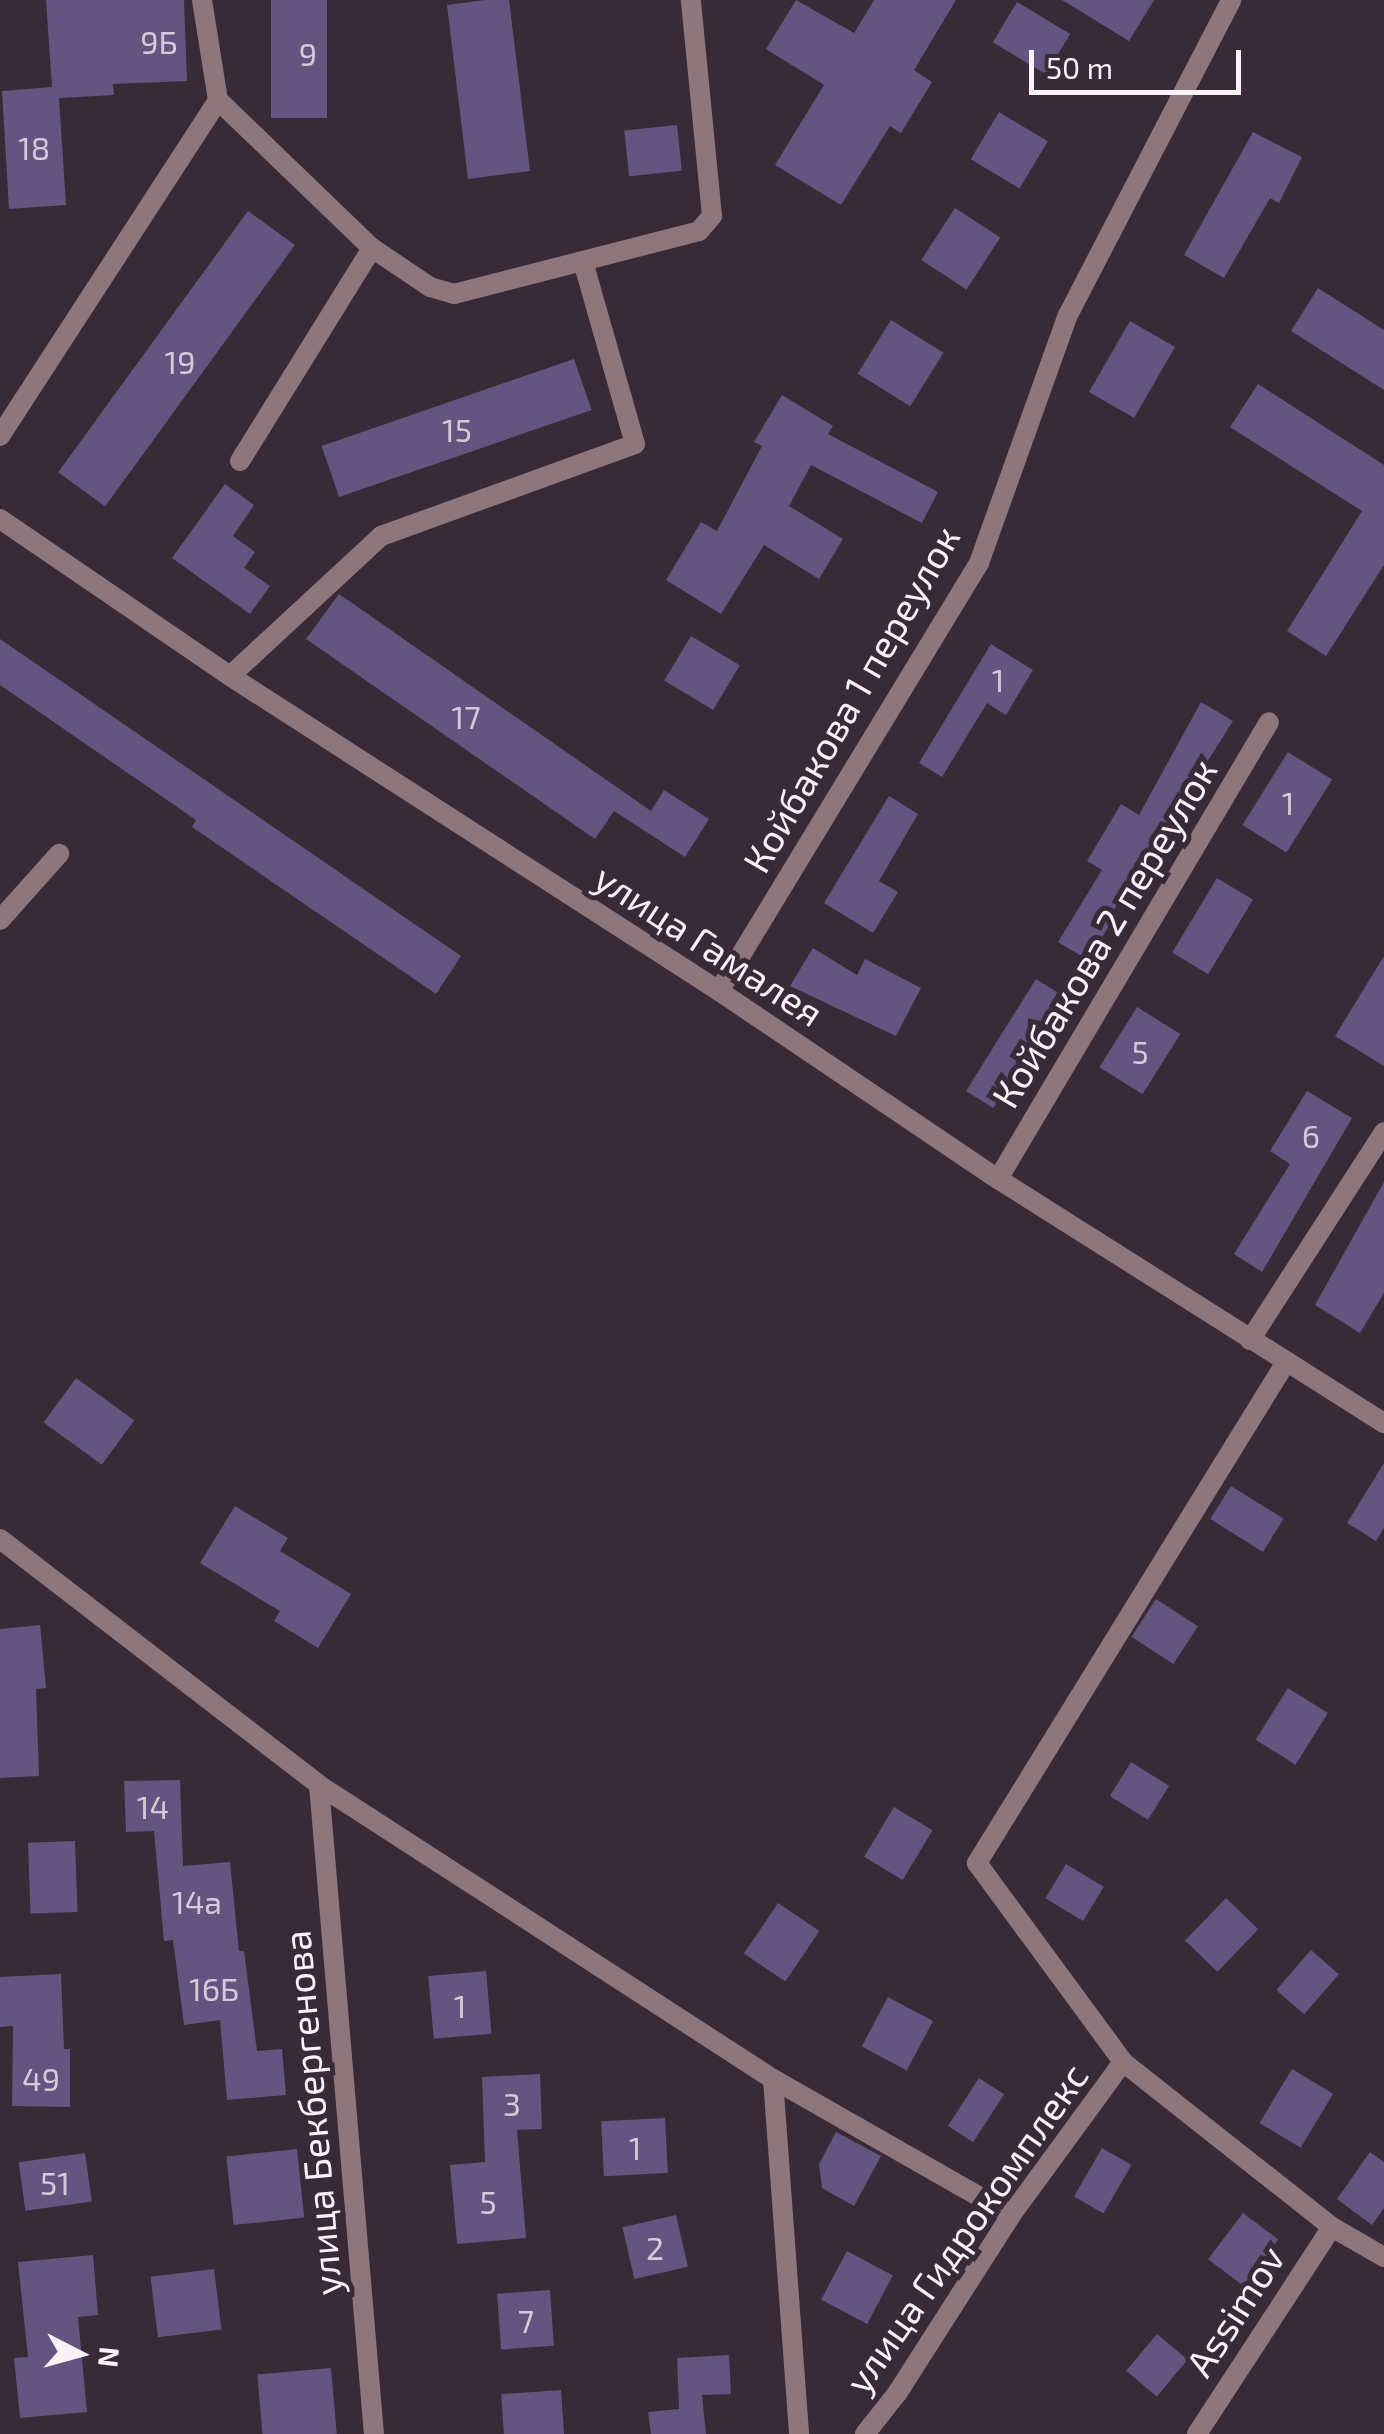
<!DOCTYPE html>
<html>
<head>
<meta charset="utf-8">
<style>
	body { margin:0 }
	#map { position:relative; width:1384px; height:2434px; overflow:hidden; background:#392a37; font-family:"Exo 2",sans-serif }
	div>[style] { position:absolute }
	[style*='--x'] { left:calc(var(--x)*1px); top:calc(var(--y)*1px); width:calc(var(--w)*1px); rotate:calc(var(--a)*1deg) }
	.building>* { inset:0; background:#63557f; transform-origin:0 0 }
	.street>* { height:20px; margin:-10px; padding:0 10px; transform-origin:10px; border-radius:10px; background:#8d767c }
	span { translate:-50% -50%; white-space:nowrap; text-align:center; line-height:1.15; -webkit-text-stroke:10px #392a37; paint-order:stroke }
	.number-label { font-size:32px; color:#d4cada }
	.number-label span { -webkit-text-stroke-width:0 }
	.street-label { font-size:38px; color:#faf1f9 }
	.north { position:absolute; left:30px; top:2304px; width:100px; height:100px; -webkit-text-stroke:8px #392a37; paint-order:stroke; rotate:96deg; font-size:28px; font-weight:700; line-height:40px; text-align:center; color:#faf1f9 }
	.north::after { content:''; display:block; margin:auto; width:35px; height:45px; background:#faf1f9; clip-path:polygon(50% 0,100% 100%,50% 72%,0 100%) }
	.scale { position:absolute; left:1029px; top:50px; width:212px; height:45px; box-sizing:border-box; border:5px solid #faf1f9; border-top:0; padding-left:12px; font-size:30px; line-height:35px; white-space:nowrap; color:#faf1f9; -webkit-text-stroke:8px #392a37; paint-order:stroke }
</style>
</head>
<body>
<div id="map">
	<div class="building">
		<i style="clip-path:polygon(46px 0,184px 0,187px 81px,113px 84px,114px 95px,59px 98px,66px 205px,9px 209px,2px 91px,52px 87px)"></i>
		<i style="left:271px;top:0;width:56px;height:118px"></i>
		<i style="clip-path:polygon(485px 0,509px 0,530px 171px,468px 179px,447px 5px)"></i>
		<i style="clip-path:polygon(796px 0,854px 33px,874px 0,956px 0,914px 70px,932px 82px,901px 133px,890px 126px,841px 205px,775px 165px,824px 85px,766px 49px)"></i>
		<i style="clip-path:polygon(1062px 0,1154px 0,1129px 41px)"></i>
		<i style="left:1017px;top:2px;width:62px;height:47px;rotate:31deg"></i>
		<i style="left:999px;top:112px;width:57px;height:55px;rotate:31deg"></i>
		<i style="left:677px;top:125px;width:46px;height:53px;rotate:84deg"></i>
		<i style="clip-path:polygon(1253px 132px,1302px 157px,1279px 203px,1270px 198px,1224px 278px,1184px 255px)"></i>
		<i style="left:955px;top:208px;width:54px;height:62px;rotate:33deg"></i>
		<i style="left:248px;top:211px;width:58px;height:323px;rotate:36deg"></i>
		<i style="clip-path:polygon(1318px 288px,1384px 330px,1384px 390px,1291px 331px)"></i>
		<i style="left:891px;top:320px;width:62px;height:63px;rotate:32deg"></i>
		<i style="left:1130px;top:321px;width:52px;height:82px;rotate:30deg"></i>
		<i style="left:574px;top:359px;width:54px;height:267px;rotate:71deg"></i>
		<i style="clip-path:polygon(1258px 384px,1384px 465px,1384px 565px,1326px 656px,1287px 631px,1362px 511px,1230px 427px)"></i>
		<i style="clip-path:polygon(782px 395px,833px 426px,828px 434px,938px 492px,922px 523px,811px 465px,789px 506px,843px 539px,819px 579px,764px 545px,721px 614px,666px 580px,701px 522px,717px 531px,762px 446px,754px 442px)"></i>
		<i style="clip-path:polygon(225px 484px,254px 505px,233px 536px,255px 552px,244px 568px,270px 586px,250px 614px,172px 558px)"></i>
		<i style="clip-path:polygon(339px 594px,651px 811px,664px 790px,709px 819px,685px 857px,614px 811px,595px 839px,306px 639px)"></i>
		<i style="left:691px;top:636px;width:57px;height:52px;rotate:31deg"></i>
		<i style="clip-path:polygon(0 639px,461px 956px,436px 994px,192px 827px,196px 820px,0 685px)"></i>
		<i style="clip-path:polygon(991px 644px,1033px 670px,1006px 715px,987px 703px,942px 777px,919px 763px)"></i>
		<i style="clip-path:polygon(1201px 702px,1233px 721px,1108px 919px,1112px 921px,1088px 960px,1058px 942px,1102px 870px,1087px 861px,1121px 804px,1139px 815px)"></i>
		<i style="left:1288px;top:752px;width:52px;height:86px;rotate:32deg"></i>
		<i style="clip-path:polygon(889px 796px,918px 814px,879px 881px,898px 892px,873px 933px,824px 903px)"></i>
		<i style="left:1217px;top:878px;width:42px;height:87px;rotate:31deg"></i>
		<i style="clip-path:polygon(813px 948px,857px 975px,865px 959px,921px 988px,896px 1036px,790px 986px)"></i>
		<i style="clip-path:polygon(1384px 956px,1384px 1066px,1335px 1036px)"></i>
		<i style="left:1036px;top:979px;width:32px;height:132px;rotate:32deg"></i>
		<i style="left:1137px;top:1007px;width:51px;height:71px;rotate:32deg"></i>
		<i style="clip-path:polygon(1307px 1091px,1352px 1118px,1262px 1272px,1234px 1254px,1290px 1164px,1270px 1151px)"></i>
		<i style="clip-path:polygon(1384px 1182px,1384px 1293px,1360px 1333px,1315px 1305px)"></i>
		<i style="left:76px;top:1378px;width:72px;height:55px;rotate:36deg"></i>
		<i style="clip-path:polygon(1384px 1463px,1384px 1528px,1376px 1541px,1347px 1523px)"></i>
		<i style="left:1231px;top:1486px;width:62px;height:39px;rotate:32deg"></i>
		<i style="clip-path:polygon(235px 1506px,288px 1538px,280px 1551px,351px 1594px,318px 1648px,274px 1621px,280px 1611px,200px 1563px)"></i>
		<i style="left:1156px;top:1599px;width:50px;height:45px;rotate:33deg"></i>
		<i style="clip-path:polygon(40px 1625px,46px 1688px,36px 1689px,39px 1776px,0 1778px,0 1629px)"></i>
		<i style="left:1288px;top:1688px;width:47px;height:61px;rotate:32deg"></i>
		<i style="left:1131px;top:1762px;width:45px;height:40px;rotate:32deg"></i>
		<i style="clip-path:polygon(180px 1780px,183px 1866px,230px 1862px,239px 1951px,244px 1951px,257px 2051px,282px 2049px,286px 2095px,227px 2100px,220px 2020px,184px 2025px,173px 1940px,164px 1941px,154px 1831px,126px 1832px,124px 1781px)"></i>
		<i style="left:894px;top:1807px;width:45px;height:58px;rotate:31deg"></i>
		<i style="left:75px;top:1841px;width:71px;height:47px;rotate:88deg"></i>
		<i style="left:1066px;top:1864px;width:44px;height:40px;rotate:31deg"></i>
		<i style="left:1226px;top:1898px;width:45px;height:59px;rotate:44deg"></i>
		<i style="left:778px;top:1903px;width:50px;height:61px;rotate:34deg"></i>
		<i style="left:1311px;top:1950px;width:37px;height:53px;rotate:41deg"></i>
		<i style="left:486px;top:1971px;width:63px;height:58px;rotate:85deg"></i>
		<i style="clip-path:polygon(61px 1974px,64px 2049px,70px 2049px,70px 2107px,12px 2106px,13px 2026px,0 2027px,0 1977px)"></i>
		<i style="left:888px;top:1997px;width:51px;height:56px;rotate:28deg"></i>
		<i style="left:1292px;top:2069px;width:48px;height:63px;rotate:31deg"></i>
		<i style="clip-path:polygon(540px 2074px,542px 2129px,517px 2130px,526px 2238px,457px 2244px,450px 2165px,485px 2162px,482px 2077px)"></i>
		<i style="left:979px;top:2078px;width:30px;height:57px;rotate:33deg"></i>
		<i style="left:665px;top:2118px;width:55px;height:64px;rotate:87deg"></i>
		<i style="clip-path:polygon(836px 2132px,881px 2156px,854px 2206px,822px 2188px,819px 2164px)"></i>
		<i style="left:1102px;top:2148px;width:34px;height:56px;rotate:30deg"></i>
		<i style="left:297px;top:2149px;width:69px;height:71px;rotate:84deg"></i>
		<i style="clip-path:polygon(1370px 2152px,1384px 2162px,1384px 2208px,1372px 2225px,1337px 2199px)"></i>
		<i style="left:85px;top:2153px;width:49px;height:67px;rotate:82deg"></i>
		<i style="left:1243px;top:2213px;width:44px;height:58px;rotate:37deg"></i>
		<i style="left:676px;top:2215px;width:53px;height:55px;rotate:77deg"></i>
		<i style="left:847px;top:2251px;width:52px;height:55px;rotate:28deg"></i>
		<i style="clip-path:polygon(93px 2255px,98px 2315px,78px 2317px,87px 2412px,20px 2418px,14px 2358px,28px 2357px,18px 2262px)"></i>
		<i style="left:214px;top:2269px;width:61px;height:64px;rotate:83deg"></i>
		<i style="left:550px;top:2290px;width:56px;height:53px;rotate:86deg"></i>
		<i style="left:1157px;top:2334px;width:40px;height:48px;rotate:40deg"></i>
		<i style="clip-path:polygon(729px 2355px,731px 2394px,702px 2395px,706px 2434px,651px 2434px,648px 2412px,679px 2409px,677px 2358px)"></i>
		<i style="left:331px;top:2368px;width:66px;height:74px;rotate:85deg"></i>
		<i style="left:561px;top:2390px;width:44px;height:60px;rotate:86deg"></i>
	</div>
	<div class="street">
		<i style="--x:218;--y:100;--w:214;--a:43.9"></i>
		<i style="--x:372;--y:248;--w:70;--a:33.9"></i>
		<i style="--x:430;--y:287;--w:25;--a:16"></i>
		<i style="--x:454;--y:294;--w:253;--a:-14.4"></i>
		<i style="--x:699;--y:231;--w:20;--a:-49"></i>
		<i style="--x:712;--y:216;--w:217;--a:-95.6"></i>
		<i style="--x:0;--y:436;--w:401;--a:-57"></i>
		<i style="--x:218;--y:100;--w:101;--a:-99.1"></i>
		<i style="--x:240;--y:461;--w:251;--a:-58.2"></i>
		<i style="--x:0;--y:519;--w:278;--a:34.3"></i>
		<i style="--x:230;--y:676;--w:582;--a:32.79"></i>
		<i style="--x:719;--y:991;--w:336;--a:34"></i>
		<i style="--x:998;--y:1179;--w:457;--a:32.3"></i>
		<i style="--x:230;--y:676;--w:206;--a:-42.8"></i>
		<i style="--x:381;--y:536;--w:270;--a:-19.9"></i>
		<i style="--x:635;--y:444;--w:189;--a:-105.9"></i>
		<i style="--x:0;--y:920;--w:89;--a:-48.2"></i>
		<i style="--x:719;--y:991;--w:501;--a:-58.72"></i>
		<i style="--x:979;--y:563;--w:263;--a:-70.3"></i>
		<i style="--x:1068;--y:315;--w:355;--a:-62.6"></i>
		<i style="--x:998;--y:1179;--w:531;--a:-59.33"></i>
		<i style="--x:1250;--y:1340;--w:247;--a:-57.2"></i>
		<i style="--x:1286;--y:1362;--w:589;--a:121.66"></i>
		<i style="--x:977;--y:1863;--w:247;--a:53.7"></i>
		<i style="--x:1123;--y:2062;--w:266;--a:38.3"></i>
		<i style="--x:1332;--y:2227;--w:60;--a:30"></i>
		<i style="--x:0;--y:1539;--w:403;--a:37.6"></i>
		<i style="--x:319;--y:1785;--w:541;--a:32.93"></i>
		<i style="--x:773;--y:2079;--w:356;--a:85.8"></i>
		<i style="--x:319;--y:1785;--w:651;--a:85.16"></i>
		<i style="--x:773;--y:2079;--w:274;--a:29.7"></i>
		<i style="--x:865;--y:2434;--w:53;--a:-51.8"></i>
		<i style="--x:898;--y:2392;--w:210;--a:-57.4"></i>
		<i style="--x:1011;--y:2215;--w:190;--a:-53.8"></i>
		<i style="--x:1197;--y:2434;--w:247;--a:-56.9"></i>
	</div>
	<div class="number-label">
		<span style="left:159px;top:41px">9Б</span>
		<span style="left:308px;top:53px">9</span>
		<span style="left:34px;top:147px">18</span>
		<span style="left:180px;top:361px">19</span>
		<span style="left:457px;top:429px">15</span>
		<span style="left:998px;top:679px">1</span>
		<span style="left:466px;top:716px">17</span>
		<span style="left:1288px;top:802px">1</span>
		<span style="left:1140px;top:1051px">5</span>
		<span style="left:1311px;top:1135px">6</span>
		<span style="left:153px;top:1806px">14</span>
		<span style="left:197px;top:1901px">14а</span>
		<span style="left:214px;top:1988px">16Б</span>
		<span style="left:460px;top:2005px">1</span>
		<span style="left:41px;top:2078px">49</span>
		<span style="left:512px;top:2103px">3</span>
		<span style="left:635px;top:2147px">1</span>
		<span style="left:55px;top:2182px">51</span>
		<span style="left:488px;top:2201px">5</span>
		<span style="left:655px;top:2247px">2</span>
		<span style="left:526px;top:2320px">7</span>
	</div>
	<div class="street-label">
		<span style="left:851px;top:699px;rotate:-60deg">Койбакова 1 переулок</span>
		<span style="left:1104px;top:933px;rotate:-59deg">Койбакова 2 переулок</span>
		<span style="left:709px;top:945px;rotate:33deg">улица Гамалея</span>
		<span style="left:312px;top:2113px;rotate:-95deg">улица Бекбергенова</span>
		<span style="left:966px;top:2228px;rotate:-55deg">улица Гидрокомплекс</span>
		<span style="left:1235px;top:2311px;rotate:-57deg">Assimov</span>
	</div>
	<div class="north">N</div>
	<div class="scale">50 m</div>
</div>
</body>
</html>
